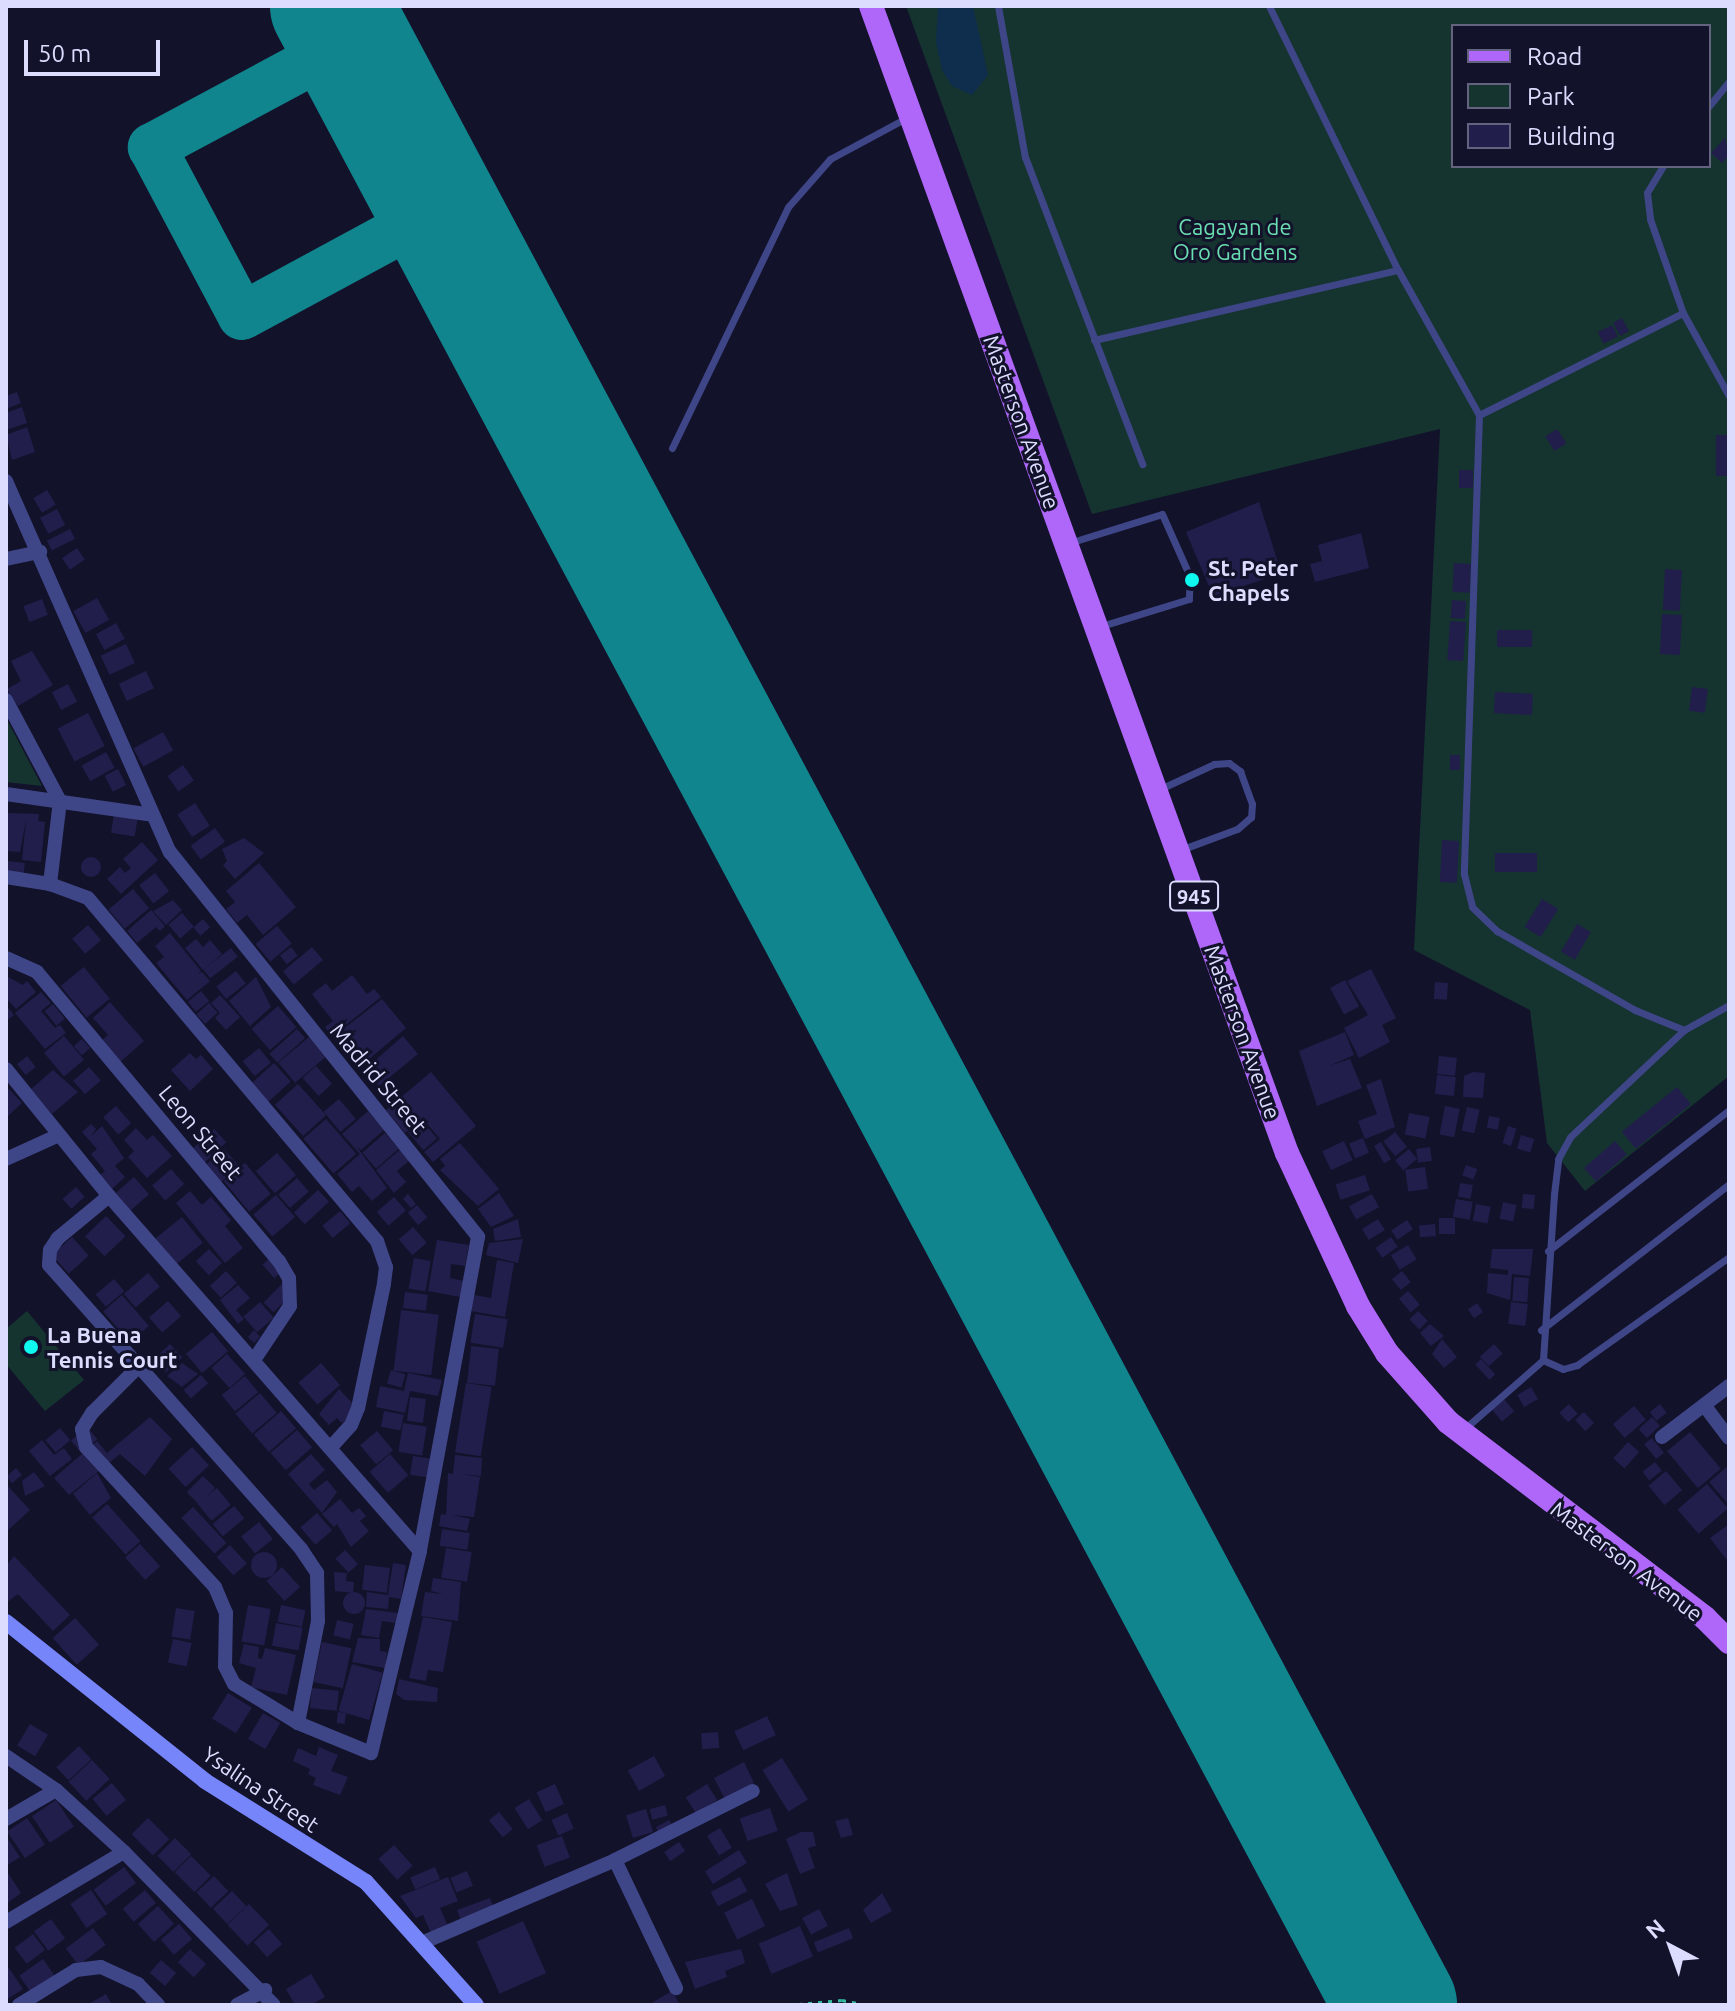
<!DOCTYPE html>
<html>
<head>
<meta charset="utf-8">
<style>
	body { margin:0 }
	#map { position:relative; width:1735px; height:2011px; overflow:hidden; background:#13122b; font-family:Ubuntu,sans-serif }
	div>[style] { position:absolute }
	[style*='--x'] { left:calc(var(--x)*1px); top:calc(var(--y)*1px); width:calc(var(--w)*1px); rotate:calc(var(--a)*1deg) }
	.green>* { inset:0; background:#15342f }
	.water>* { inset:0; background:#0f2e4d }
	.taxiway>* { height:48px; margin:-24px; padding:0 24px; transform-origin:24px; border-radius:24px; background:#11858d }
	.runway>* { height:122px; margin:-61px; padding:0 61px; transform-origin:61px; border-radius:61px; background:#11858d }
	.building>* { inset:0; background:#211e4b; transform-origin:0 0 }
	.round { border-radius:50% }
	.path>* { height:3px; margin-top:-1.5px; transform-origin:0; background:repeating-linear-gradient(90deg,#35baa0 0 4px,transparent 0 10px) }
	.lane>* { height:7px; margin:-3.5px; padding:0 3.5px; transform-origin:3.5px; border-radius:3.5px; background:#3f4688 }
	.street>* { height:14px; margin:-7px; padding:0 7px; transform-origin:7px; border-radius:7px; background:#3f4688 }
	.secondary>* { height:16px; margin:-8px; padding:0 8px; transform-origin:8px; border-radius:8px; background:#7785fb }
	.primary>* { height:24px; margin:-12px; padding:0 12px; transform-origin:12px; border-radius:12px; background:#af67fa }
	.dots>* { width:22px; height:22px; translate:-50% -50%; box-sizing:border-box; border:4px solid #13122b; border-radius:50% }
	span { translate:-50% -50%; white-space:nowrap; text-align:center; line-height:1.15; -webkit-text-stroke:6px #13122b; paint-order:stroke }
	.shield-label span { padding:2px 6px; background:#13122b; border:2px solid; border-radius:6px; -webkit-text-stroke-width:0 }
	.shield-label { font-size:20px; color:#dcddfe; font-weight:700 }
	.park-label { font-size:22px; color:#69deb0 }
	.street-label { font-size:22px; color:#dcddfe }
	.poi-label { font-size:22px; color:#dcddfe; font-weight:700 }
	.left { translate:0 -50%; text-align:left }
	.frame { position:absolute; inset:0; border:8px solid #dcddfe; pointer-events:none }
	.legend { position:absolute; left:1451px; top:24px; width:260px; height:144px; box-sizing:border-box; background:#13122b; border:2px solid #63637f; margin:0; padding:10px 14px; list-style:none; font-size:24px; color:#dcddfe }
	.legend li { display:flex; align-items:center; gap:16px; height:40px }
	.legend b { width:40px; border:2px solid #63637f }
	.north { position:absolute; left:1631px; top:1907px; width:80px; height:80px; -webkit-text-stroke:6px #13122b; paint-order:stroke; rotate:319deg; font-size:22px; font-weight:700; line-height:32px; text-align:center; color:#dcddfe }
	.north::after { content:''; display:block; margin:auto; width:28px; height:36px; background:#dcddfe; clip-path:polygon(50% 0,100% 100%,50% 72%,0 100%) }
	.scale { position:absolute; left:24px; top:40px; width:136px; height:36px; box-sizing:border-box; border:4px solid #dcddfe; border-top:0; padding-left:10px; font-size:24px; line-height:28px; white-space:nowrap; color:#dcddfe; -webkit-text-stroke:6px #13122b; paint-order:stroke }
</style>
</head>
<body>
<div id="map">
	<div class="green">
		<i style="clip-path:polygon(evenodd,906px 6px,1729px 6px,1729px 1076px,1585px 1191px,1547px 1143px,1530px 1010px,1414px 950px,1440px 429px,1092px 514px,906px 6px,1453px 26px,1709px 26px,1709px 166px,1453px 166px,1453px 26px)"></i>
		<i style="clip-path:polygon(6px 718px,42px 786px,6px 782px)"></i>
		<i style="clip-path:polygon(27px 1311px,84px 1380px,45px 1411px,6px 1364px,6px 1329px)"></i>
	</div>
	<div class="water">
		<i style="clip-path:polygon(938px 6px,973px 6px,988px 75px,972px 95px,952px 86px,942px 70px,936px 42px)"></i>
	</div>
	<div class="taxiway">
		<i style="--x:350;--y:41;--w:225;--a:151.8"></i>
		<i style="--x:152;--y:147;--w:191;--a:62"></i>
		<i style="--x:242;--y:316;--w:225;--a:-28.4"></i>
	</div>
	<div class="runway">
		<i style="--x:331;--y:6;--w:2265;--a:61.95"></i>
	</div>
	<div class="building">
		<i style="clip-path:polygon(1725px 138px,1729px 155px,1722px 163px,1711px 153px)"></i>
		<i style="left:1622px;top:318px;width:15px;height:10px;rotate:62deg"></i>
		<i style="left:1612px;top:325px;width:13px;height:16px;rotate:63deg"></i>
		<i style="clip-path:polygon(17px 392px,21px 403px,6px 409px,6px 396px)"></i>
		<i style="clip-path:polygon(22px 407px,27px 423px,6px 430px,6px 413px)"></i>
		<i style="clip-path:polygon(27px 427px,35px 452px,12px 460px,6px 435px)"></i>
		<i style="left:1557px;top:429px;width:17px;height:14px;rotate:57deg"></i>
		<i style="left:1716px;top:435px;width:13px;height:41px"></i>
		<i style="left:1459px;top:470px;width:14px;height:18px"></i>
		<i style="left:47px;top:490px;width:17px;height:16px;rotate:59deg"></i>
		<i style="clip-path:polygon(1259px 502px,1279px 566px,1262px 571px,1265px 579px,1213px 596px,1186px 532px)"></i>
		<i style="left:57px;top:509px;width:18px;height:19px;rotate:63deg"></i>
		<i style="left:70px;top:529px;width:11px;height:26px;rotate:63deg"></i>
		<i style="clip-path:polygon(1361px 533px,1369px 568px,1315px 582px,1310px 564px,1322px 561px,1318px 545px)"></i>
		<i style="left:77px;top:548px;width:14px;height:18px;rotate:56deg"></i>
		<i style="left:1454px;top:563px;width:17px;height:29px;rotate:3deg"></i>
		<i style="left:1665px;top:569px;width:17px;height:41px;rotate:3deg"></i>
		<i style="left:97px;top:598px;width:25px;height:27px;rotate:61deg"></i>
		<i style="left:42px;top:599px;width:17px;height:20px;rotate:69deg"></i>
		<i style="left:1452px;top:600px;width:14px;height:18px;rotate:4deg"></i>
		<i style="left:1662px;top:614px;width:20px;height:40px;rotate:3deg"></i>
		<i style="left:1450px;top:621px;width:16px;height:39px;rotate:4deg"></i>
		<i style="left:116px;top:623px;width:18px;height:23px;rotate:61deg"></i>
		<i style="left:1532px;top:630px;width:17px;height:35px;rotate:90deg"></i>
		<i style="left:126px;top:644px;width:21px;height:28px;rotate:65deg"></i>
		<i style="clip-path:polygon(32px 651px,53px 685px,18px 706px,7px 689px,21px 681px,11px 661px)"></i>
		<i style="left:146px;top:671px;width:19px;height:30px;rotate:65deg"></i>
		<i style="left:68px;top:684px;width:20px;height:18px;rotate:63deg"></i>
		<i style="left:1692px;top:687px;width:16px;height:24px;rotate:7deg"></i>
		<i style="left:1495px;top:692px;width:38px;height:21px;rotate:3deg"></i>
		<i style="left:88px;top:713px;width:37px;height:34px;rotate:63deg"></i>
		<i style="left:163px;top:732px;width:21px;height:34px;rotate:61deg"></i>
		<i style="left:106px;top:752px;width:18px;height:28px;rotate:61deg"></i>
		<i style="left:1450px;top:755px;width:10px;height:15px"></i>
		<i style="left:183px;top:765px;width:19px;height:19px;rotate:55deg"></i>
		<i style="left:118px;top:769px;width:18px;height:15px;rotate:63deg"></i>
		<i style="left:195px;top:803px;width:27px;height:21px;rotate:57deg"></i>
		<i style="clip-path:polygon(8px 813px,39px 814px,38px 821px,45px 822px,41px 862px,22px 860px,26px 820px,20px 852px,6px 851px)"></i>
		<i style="left:114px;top:814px;width:24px;height:19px;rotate:9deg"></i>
		<i style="left:215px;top:828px;width:17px;height:30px;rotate:54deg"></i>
		<i style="clip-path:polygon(244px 838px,264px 853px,235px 879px,223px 865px,227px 861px,222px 849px)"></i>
		<i style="left:1442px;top:840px;width:17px;height:42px;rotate:3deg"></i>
		<i style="clip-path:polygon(142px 842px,158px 860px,121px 894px,107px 879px,120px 867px,125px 873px,131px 868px,123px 859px)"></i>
		<i style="left:1495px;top:853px;width:42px;height:19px"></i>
		<i class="round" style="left:81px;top:857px;width:20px;height:20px"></i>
		<i style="left:8px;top:861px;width:17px;height:12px;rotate:7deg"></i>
		<i style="clip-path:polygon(259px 863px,296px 907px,263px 935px,247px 915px,237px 923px,226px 909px,235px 902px,226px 891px)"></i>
		<i style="left:155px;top:873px;width:23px;height:20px;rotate:52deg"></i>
		<i style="left:133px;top:889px;width:25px;height:32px;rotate:50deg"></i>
		<i style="left:1542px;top:899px;width:19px;height:33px;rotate:32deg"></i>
		<i style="clip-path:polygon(173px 900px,182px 910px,166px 925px,153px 911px)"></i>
		<i style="clip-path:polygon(151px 910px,165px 926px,160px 931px,156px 927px,137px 943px,127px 931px)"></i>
		<i style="left:182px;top:913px;width:18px;height:18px;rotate:49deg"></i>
		<i style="left:203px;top:919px;width:11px;height:13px;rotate:49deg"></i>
		<i style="left:1577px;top:924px;width:16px;height:32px;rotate:30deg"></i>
		<i style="left:88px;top:925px;width:20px;height:21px;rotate:49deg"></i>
		<i style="left:277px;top:926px;width:23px;height:28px;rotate:50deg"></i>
		<i style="clip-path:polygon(170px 933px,201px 971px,198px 974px,202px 972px,210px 981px,187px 1000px,156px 963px,164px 957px,155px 946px)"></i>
		<i style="clip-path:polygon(196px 939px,203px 947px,210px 940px,222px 954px,203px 970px,185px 948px)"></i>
		<i style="left:291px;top:947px;width:11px;height:14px;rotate:52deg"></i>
		<i style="left:312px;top:947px;width:17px;height:38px;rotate:50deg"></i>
		<i style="left:231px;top:948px;width:11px;height:35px;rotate:52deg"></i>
		<i style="left:84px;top:967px;width:41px;height:30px;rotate:51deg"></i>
		<i style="clip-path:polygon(1371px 969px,1396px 1018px,1382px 1025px,1390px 1042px,1359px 1058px,1344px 1028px,1368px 1015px,1347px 981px)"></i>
		<i style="left:236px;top:971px;width:16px;height:25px;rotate:52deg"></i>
		<i style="clip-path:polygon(352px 975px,367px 994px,374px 989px,381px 997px,332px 1036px,325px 1027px,333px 1021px,312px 994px,326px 983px,332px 991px)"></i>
		<i style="clip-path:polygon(6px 976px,23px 985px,27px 981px,36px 992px,16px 1009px,6px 998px)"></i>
		<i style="clip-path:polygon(256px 977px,271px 1007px,250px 1026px,229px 1001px)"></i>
		<i style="left:1345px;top:980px;width:30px;height:17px;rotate:62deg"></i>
		<i style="left:1435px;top:982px;width:13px;height:17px;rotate:4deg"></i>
		<i style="left:201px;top:991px;width:13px;height:17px;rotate:51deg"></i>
		<i style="clip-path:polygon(41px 992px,51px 1003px,41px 1011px,55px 1028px,51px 1030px,60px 1025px,66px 1033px,45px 1049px,15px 1013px)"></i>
		<i style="clip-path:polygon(220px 995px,240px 1017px,226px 1030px,215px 1018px,220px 1013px,211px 1003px)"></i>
		<i style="clip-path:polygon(382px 999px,406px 1028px,368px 1060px,352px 1042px,343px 1049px,333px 1037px)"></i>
		<i style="clip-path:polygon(110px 1002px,144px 1041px,120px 1062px,101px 1041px,108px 1035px,93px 1018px)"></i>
		<i style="left:209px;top:1003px;width:13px;height:17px;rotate:48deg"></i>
		<i style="left:53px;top:1004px;width:19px;height:11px;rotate:51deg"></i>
		<i style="clip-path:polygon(6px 1005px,14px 1015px,6px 1021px)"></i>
		<i style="left:278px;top:1006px;width:28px;height:35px;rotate:49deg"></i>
		<i style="left:297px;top:1029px;width:12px;height:37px;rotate:48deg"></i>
		<i style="clip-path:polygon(1345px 1032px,1354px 1055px,1329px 1066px,1350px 1059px,1362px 1088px,1317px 1106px,1299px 1051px)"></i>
		<i style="left:64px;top:1036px;width:31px;height:26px;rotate:50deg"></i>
		<i style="clip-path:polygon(403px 1036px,418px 1054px,379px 1086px,368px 1071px,372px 1063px)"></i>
		<i style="left:309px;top:1037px;width:26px;height:40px;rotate:50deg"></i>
		<i style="left:82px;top:1039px;width:12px;height:11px;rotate:48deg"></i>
		<i style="left:259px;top:1048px;width:19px;height:21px;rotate:51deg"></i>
		<i style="clip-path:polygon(190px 1053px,196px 1059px,201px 1055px,213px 1069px,190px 1091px,171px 1070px)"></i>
		<i style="left:27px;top:1056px;width:14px;height:13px;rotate:51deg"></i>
		<i style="left:1439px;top:1056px;width:18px;height:18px;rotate:6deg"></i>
		<i style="left:274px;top:1063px;width:25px;height:33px;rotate:48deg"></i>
		<i style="left:316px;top:1066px;width:24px;height:18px;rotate:48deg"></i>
		<i style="left:89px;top:1067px;width:18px;height:21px;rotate:49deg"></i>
		<i style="clip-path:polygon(53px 1070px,78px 1092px,52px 1114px,31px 1089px)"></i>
		<i style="clip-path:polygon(431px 1072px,476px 1126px,433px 1162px,424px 1152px,440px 1139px,422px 1118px,405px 1133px,386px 1110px)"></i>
		<i style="clip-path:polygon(1473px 1072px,1485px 1073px,1483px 1098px,1463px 1097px,1464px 1076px)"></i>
		<i style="left:1437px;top:1075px;width:19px;height:19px;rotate:6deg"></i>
		<i style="clip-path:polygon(1381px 1079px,1395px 1127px,1365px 1139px,1358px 1121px,1377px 1114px,1366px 1085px)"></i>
		<i style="left:298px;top:1084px;width:42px;height:31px;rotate:48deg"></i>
		<i style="left:1677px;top:1087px;width:22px;height:71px;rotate:51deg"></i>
		<i style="clip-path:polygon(9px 1089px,22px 1103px,8px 1116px,6px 1092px)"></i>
		<i style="left:339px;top:1099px;width:26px;height:20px;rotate:50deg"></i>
		<i style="left:116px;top:1106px;width:23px;height:17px;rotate:49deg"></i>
		<i style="left:1445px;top:1106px;width:15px;height:29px;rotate:11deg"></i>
		<i style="left:1467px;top:1107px;width:13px;height:24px;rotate:13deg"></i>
		<i style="clip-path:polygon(368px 1111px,384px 1130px,361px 1150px,357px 1147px,387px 1188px,372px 1201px,359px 1186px,352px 1192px,337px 1174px,360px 1154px,342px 1134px)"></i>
		<i style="left:1409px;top:1113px;width:21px;height:22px;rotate:11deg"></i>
		<i style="left:1489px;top:1116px;width:11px;height:12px;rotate:10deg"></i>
		<i style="left:326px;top:1119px;width:46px;height:30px;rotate:49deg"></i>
		<i style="left:422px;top:1121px;width:23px;height:18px;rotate:49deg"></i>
		<i style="clip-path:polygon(91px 1124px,96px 1129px,91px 1136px,102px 1126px,124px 1158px,115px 1166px,125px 1177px,111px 1190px,99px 1176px,105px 1171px,91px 1154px,97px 1149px,82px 1132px)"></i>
		<i style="left:1508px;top:1126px;width:9px;height:18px;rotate:18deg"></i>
		<i style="clip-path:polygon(136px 1128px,147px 1140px,153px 1135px,172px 1156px,147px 1178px,128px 1157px,134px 1151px,124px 1140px)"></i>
		<i style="left:214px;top:1129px;width:18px;height:32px;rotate:47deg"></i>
		<i style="left:1395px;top:1132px;width:19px;height:15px;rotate:51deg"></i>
		<i style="left:385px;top:1133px;width:21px;height:30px;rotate:49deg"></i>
		<i style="left:1521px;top:1135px;width:14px;height:14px;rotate:17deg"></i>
		<i style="left:1363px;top:1138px;width:16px;height:15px;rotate:68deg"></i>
		<i style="left:1344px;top:1141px;width:21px;height:24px;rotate:65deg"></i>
		<i style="left:1615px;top:1141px;width:18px;height:41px;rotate:49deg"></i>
		<i style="left:1381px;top:1142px;width:20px;height:8px;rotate:60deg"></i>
		<i style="clip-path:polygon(460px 1143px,499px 1189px,478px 1206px,440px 1170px,445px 1166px,440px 1159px)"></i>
		<i style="left:1430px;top:1147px;width:14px;height:14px;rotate:82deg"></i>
		<i style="left:224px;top:1149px;width:23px;height:25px;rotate:49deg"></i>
		<i style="clip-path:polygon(401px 1149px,411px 1159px,397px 1171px,406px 1182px,394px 1193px,376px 1170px)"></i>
		<i style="left:1409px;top:1149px;width:13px;height:18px;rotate:51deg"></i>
		<i style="left:277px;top:1153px;width:29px;height:28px;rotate:49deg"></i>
		<i style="left:245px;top:1163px;width:40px;height:28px;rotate:50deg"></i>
		<i style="left:1466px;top:1165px;width:12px;height:11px;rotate:20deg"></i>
		<i style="left:1425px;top:1167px;width:22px;height:20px;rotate:82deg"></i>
		<i style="left:171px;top:1169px;width:20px;height:25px;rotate:49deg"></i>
		<i style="left:1365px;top:1175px;width:16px;height:31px;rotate:72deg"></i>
		<i style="left:134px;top:1177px;width:23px;height:25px;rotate:49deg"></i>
		<i style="left:297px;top:1178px;width:18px;height:25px;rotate:49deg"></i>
		<i style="left:1460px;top:1183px;width:13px;height:14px;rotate:9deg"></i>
		<i style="left:76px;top:1187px;width:13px;height:18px;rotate:48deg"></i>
		<i style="left:318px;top:1190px;width:16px;height:33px;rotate:47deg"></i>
		<i style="clip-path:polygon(190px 1191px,202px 1205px,211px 1197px,231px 1220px,225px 1226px,243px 1248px,225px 1263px,176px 1203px)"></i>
		<i style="clip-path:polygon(499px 1193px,514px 1216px,491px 1227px,478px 1209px)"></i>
		<i style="clip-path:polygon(408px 1194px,416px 1204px,411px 1208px,403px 1199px)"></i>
		<i style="left:1372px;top:1194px;width:15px;height:26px;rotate:62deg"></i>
		<i style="left:1523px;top:1194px;width:12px;height:14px;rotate:5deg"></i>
		<i style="left:276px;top:1195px;width:29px;height:30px;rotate:49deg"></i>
		<i style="left:394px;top:1197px;width:18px;height:23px;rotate:49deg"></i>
		<i style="left:1456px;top:1199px;width:17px;height:18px;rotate:10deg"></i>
		<i style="left:1503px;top:1202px;width:14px;height:17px;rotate:12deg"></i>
		<i style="left:1476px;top:1204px;width:15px;height:17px;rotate:11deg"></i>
		<i style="left:417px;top:1205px;width:16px;height:12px;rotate:50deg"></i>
		<i style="left:340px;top:1211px;width:16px;height:23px;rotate:50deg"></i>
		<i style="left:106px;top:1216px;width:28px;height:29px;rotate:46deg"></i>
		<i style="left:182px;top:1217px;width:33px;height:35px;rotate:51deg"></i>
		<i style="left:1439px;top:1218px;width:16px;height:16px"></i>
		<i style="clip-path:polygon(518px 1219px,521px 1237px,495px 1241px,493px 1229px)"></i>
		<i style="left:1378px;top:1219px;width:13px;height:19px;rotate:58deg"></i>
		<i style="left:1407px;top:1220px;width:11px;height:19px;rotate:56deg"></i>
		<i style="left:1435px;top:1224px;width:12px;height:16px;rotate:85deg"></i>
		<i style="left:413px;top:1227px;width:21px;height:19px;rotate:49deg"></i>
		<i style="left:72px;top:1237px;width:25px;height:27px;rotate:48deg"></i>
		<i style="left:1391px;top:1237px;width:12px;height:19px;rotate:55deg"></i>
		<i style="clip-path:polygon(523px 1239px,518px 1263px,486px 1255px,489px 1243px)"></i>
		<i style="clip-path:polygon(437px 1240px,469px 1245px,465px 1266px,451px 1264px,450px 1278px,464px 1281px,461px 1297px,428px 1291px)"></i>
		<i style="left:1408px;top:1245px;width:17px;height:20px;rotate:59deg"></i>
		<i style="left:209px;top:1249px;width:19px;height:18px;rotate:47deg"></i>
		<i style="clip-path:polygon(1492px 1249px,1533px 1249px,1530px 1276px,1512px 1274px,1510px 1300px,1487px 1293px,1488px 1273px,1508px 1275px,1508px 1270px,1490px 1268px)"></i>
		<i style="left:270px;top:1258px;width:18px;height:10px;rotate:49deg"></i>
		<i style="left:414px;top:1258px;width:17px;height:31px;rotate:10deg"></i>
		<i style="clip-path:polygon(497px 1260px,514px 1263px,505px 1317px,471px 1311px,474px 1295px,491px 1298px)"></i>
		<i style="left:226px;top:1271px;width:16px;height:22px;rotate:47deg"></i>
		<i style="left:1402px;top:1271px;width:14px;height:13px;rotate:51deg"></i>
		<i style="left:148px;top:1273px;width:18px;height:32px;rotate:49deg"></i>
		<i style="left:1514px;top:1277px;width:15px;height:24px;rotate:4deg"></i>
		<i style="left:114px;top:1279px;width:16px;height:24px;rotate:50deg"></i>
		<i style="left:282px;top:1284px;width:14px;height:26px;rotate:45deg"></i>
		<i style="clip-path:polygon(238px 1285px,250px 1298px,236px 1310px,244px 1319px,238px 1324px,220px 1300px)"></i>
		<i style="left:1408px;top:1291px;width:18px;height:12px;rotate:49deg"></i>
		<i style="left:405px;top:1292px;width:23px;height:16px;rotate:7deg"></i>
		<i style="left:122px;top:1295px;width:41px;height:25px;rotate:49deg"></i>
		<i style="left:168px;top:1301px;width:20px;height:25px;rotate:49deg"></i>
		<i style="left:260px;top:1302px;width:21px;height:22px;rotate:49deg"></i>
		<i style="left:1511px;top:1302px;width:17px;height:22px;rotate:7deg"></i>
		<i style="left:1477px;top:1303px;width:11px;height:11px;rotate:56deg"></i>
		<i style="left:401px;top:1310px;width:38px;height:61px;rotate:7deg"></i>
		<i style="left:1418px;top:1311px;width:14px;height:12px;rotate:45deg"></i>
		<i style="left:475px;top:1314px;width:33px;height:29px;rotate:9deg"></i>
		<i style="clip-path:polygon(1430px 1324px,1444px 1336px,1431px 1346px,1420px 1333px)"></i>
		<i style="clip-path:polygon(254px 1330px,260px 1337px,254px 1343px,248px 1337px)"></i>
		<i style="left:212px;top:1332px;width:25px;height:34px;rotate:50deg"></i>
		<i style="clip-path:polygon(1442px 1339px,1457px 1357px,1444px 1368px,1432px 1354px)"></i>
		<i style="left:170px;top:1344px;width:18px;height:23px;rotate:47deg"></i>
		<i style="left:1494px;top:1344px;width:13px;height:19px;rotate:48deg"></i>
		<i style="left:471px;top:1346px;width:28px;height:37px;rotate:6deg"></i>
		<i style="left:227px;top:1354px;width:27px;height:21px;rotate:48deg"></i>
		<i style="left:1481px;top:1359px;width:21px;height:8px;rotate:47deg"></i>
		<i style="clip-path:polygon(182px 1363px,198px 1374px,182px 1387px,167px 1376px)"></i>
		<i style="left:321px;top:1363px;width:29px;height:30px;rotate:49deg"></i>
		<i style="left:391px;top:1370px;width:15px;height:14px;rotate:16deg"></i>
		<i style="clip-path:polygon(408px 1373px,442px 1380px,438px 1396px,410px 1391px,405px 1413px,376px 1407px,380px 1386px,404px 1391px)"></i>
		<i style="left:201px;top:1375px;width:11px;height:23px;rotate:49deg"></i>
		<i style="left:245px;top:1376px;width:21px;height:30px;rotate:51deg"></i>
		<i style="left:466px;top:1383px;width:26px;height:70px;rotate:9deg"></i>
		<i style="left:1531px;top:1387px;width:14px;height:16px;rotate:60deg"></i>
		<i style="clip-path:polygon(339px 1389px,358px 1409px,342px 1423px,337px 1418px,329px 1425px,319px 1414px)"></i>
		<i style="left:260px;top:1393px;width:26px;height:32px;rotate:50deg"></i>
		<i style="left:410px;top:1397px;width:16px;height:24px;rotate:7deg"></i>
		<i style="left:1504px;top:1399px;width:16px;height:16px;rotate:50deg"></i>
		<i style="left:1569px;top:1404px;width:13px;height:13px;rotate:48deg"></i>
		<i style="left:1660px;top:1404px;width:11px;height:13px;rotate:52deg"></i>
		<i style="left:1634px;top:1406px;width:18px;height:28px;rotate:49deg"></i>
		<i style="left:281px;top:1411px;width:23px;height:36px;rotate:49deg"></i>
		<i style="left:384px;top:1411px;width:20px;height:16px;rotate:11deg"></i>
		<i style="left:1584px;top:1412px;width:15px;height:12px;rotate:48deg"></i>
		<i style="clip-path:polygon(150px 1417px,172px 1439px,145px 1476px,120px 1454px,69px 1495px,54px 1478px,97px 1441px,107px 1453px)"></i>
		<i style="left:1652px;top:1417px;width:12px;height:18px;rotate:48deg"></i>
		<i style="left:403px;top:1423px;width:24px;height:29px;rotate:9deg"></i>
		<i style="left:87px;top:1427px;width:16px;height:21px;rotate:50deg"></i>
		<i style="left:60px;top:1428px;width:16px;height:19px;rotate:50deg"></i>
		<i style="left:297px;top:1430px;width:23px;height:35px;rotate:49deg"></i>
		<i style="left:377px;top:1431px;width:25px;height:22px;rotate:50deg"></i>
		<i style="left:1690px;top:1432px;width:48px;height:30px;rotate:50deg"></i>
		<i style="left:1652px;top:1438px;width:19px;height:10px;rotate:51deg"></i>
		<i style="clip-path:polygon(42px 1440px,54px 1455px,64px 1448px,72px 1459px,50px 1476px,29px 1451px)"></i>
		<i style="left:1628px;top:1442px;width:15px;height:22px;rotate:42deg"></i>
		<i style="left:192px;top:1447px;width:25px;height:32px;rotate:47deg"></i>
		<i style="clip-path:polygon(311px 1454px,325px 1470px,309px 1484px,314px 1490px,327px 1480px,337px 1492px,322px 1513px,288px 1474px)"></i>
		<i style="left:390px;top:1454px;width:28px;height:27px;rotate:49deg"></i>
		<i style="clip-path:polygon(455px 1455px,482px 1458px,481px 1476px,462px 1474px,480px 1477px,474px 1517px,452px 1515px,470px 1519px,467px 1531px,439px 1526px,441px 1514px,446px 1515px,448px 1473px,453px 1474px)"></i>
		<i style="left:413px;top:1456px;width:18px;height:19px;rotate:9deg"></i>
		<i style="left:1655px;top:1462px;width:11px;height:16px;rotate:52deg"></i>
		<i style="clip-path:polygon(1729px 1465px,1729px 1505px,1709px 1482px)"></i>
		<i style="left:16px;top:1468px;width:9px;height:13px;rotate:49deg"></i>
		<i style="left:1666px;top:1471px;width:25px;height:23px;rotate:50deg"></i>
		<i style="clip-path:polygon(34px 1472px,45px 1486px,25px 1496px,22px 1481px)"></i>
		<i style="clip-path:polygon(97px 1473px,111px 1498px,90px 1515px,73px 1494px)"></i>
		<i style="left:203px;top:1476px;width:17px;height:23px;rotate:45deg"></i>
		<i style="clip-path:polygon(6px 1484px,30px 1510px,6px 1532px)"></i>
		<i style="left:1707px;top:1484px;width:32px;height:39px;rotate:49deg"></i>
		<i style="left:217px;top:1488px;width:22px;height:25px;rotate:51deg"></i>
		<i style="clip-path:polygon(340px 1499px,352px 1513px,359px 1508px,366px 1516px,360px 1521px,369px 1531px,351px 1547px,337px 1524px,334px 1527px,322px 1514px)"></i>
		<i style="left:107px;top:1504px;width:50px;height:20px;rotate:48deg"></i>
		<i style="left:234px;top:1506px;width:16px;height:28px;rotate:50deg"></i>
		<i style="left:193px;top:1507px;width:49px;height:16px;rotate:47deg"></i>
		<i style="left:317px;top:1513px;width:23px;height:22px;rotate:49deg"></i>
		<i style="left:259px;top:1522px;width:22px;height:23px;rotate:51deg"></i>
		<i style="clip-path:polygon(1729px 1524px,1729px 1557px,1726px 1559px,1710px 1538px)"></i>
		<i style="left:442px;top:1529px;width:28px;height:17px;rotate:8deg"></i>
		<i style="left:140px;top:1544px;width:30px;height:20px;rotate:48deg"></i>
		<i style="left:230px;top:1545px;width:25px;height:18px;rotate:48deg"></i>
		<i style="left:446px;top:1548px;width:26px;height:30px;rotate:9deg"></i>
		<i style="left:345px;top:1550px;width:19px;height:13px;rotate:47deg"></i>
		<i class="round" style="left:251px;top:1552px;width:26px;height:26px"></i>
		<i style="clip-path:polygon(14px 1556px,70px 1615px,53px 1631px,18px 1594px,6px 1603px,6px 1566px)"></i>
		<i style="clip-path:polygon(393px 1563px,406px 1565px,401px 1599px,389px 1597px,388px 1609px,366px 1607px,367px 1592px,388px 1595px)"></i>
		<i style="left:365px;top:1565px;width:25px;height:25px;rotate:7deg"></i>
		<i style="left:282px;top:1567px;width:27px;height:21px;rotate:48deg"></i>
		<i style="clip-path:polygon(334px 1572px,347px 1573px,346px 1581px,354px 1582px,353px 1593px,335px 1591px)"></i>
		<i style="clip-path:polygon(433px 1578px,461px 1582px,458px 1621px,421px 1616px,425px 1592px,443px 1594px,431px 1591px)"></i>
		<i class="round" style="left:343px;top:1592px;width:22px;height:22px"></i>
		<i style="left:248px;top:1605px;width:23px;height:37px;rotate:10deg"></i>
		<i style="left:281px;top:1605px;width:25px;height:17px;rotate:12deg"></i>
		<i style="left:176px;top:1608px;width:19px;height:29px;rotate:9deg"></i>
		<i style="clip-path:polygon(366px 1609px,398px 1613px,396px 1623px,382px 1621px,379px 1638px,361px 1635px)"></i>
		<i style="clip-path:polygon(423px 1617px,452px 1622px,443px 1672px,428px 1670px,426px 1681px,409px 1678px)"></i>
		<i style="left:75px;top:1618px;width:36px;height:30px;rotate:48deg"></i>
		<i style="left:337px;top:1620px;width:17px;height:16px;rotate:13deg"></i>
		<i style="left:276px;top:1623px;width:27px;height:23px;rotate:10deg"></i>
		<i style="clip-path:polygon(358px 1638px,380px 1639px,380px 1651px,387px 1652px,385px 1668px,352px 1662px)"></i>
		<i style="left:173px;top:1639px;width:19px;height:24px;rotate:12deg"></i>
		<i style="left:322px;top:1642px;width:30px;height:41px;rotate:12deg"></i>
		<i style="clip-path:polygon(244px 1644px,259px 1647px,258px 1658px,262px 1659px,265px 1648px,296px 1655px,287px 1695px,251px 1687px,256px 1668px,239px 1663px)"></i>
		<i style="left:352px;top:1664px;width:32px;height:49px;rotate:16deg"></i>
		<i style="clip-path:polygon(399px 1679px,438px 1688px,437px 1702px,404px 1700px,396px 1694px)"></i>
		<i style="left:312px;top:1688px;width:27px;height:20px;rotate:6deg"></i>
		<i style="left:228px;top:1693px;width:28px;height:30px;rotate:32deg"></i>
		<i style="left:338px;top:1712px;width:8px;height:11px;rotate:7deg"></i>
		<i style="left:263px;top:1713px;width:20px;height:30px;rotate:30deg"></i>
		<i style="left:767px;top:1716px;width:21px;height:36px;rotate:65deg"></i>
		<i style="left:30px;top:1724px;width:21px;height:25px;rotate:31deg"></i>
		<i style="left:718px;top:1732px;width:16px;height:17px;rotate:86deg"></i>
		<i style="left:79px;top:1746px;width:18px;height:31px;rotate:47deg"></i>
		<i style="clip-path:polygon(319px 1747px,338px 1755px,331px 1771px,348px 1777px,340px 1795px,313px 1785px,316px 1778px,308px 1774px,310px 1769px,293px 1761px,298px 1748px,316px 1756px)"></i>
		<i style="left:654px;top:1756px;width:23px;height:30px;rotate:61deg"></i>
		<i style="left:782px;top:1758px;width:49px;height:23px;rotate:58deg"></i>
		<i style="left:92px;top:1760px;width:26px;height:32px;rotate:47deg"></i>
		<i style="clip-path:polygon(744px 1762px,754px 1783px,729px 1807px,714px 1778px)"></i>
		<i style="left:112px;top:1783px;width:22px;height:25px;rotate:51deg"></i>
		<i style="left:555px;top:1784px;width:22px;height:20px;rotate:66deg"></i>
		<i style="left:707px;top:1784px;width:19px;height:25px;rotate:58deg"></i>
		<i style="left:529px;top:1799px;width:25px;height:17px;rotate:58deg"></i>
		<i style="left:56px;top:1800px;width:32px;height:29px;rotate:56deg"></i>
		<i style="left:665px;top:1805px;width:11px;height:16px;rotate:75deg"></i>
		<i style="left:770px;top:1808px;width:24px;height:32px;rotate:71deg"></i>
		<i style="left:646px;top:1809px;width:24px;height:21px;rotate:73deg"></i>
		<i style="left:499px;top:1812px;width:22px;height:13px;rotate:51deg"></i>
		<i style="left:567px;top:1813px;width:17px;height:17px;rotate:66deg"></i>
		<i style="left:27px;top:1818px;width:32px;height:24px;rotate:56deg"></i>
		<i style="left:148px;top:1818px;width:30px;height:23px;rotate:45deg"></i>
		<i style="clip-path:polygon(848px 1818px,853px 1835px,841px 1838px,835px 1821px)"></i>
		<i style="left:669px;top:1820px;width:13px;height:15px;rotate:61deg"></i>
		<i style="left:720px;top:1828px;width:23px;height:15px;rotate:59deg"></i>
		<i style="clip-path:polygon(801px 1832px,813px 1832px,816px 1846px,808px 1848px,815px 1868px,800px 1874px,786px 1839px)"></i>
		<i style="clip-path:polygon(6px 1836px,20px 1857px,6px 1866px)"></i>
		<i style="left:562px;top:1836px;width:23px;height:27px;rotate:70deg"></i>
		<i style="left:175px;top:1838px;width:23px;height:25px;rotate:45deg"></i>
		<i style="left:679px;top:1842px;width:11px;height:18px;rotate:56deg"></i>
		<i style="left:394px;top:1845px;width:28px;height:21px;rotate:48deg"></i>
		<i style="left:739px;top:1850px;width:15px;height:40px;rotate:58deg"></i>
		<i style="left:191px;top:1856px;width:28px;height:23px;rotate:45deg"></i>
		<i style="left:124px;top:1867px;width:20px;height:38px;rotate:53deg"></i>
		<i style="left:435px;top:1867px;width:13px;height:27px;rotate:67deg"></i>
		<i style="clip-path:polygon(6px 1870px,21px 1893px,6px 1904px)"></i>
		<i style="left:467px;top:1871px;width:16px;height:18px;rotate:68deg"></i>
		<i style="clip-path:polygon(787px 1873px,798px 1905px,780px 1911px,765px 1884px)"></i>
		<i style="left:214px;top:1876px;width:21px;height:24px;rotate:47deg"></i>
		<i style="clip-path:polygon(448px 1877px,458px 1901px,440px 1908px,448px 1926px,431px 1933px,423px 1915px,416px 1918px,400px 1896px)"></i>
		<i style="left:740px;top:1877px;width:16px;height:33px;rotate:63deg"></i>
		<i style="left:91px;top:1890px;width:29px;height:25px;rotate:56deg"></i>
		<i style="left:145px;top:1890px;width:17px;height:29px;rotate:50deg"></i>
		<i style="left:232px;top:1891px;width:21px;height:26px;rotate:47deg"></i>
		<i style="clip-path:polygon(882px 1893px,892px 1911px,871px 1923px,863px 1910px)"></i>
		<i style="left:490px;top:1898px;width:12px;height:35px;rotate:70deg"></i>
		<i style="left:752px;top:1899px;width:30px;height:31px;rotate:64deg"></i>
		<i style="left:249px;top:1904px;width:29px;height:30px;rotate:46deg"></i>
		<i style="left:158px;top:1906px;width:24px;height:27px;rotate:48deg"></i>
		<i style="left:819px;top:1909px;width:19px;height:19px;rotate:62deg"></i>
		<i style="left:51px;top:1919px;width:24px;height:21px;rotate:54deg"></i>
		<i style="left:523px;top:1921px;width:57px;height:51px;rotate:66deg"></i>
		<i style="left:179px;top:1924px;width:20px;height:24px;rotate:49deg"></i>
		<i style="left:800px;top:1926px;width:33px;height:45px;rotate:67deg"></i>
		<i style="left:93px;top:1928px;width:21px;height:34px;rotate:53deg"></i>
		<i style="left:849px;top:1928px;width:11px;height:38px;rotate:68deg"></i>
		<i style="left:269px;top:1929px;width:20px;height:20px;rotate:49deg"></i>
		<i style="left:33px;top:1934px;width:20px;height:23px;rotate:53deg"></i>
		<i style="left:190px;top:1949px;width:22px;height:18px;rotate:43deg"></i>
		<i style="clip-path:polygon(741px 1949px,745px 1963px,725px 1971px,727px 1977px,695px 1989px,685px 1962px)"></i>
		<i style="left:43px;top:1959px;width:21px;height:29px;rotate:55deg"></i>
		<i style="left:161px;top:1960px;width:20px;height:17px;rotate:41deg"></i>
		<i style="clip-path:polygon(6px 1964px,23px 1989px,6px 2000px)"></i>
		<i style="clip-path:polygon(311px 1974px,325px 1997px,311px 2005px,295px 2005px,286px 1989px)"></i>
		<i style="clip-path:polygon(672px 1991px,680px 2005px,654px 2005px,653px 2002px)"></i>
		<i style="clip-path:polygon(106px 1994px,112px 2005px,87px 2005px)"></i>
	</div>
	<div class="path">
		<i style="--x:788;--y:2005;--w:54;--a:-5.3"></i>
		<i style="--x:842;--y:2000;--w:26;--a:11"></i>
	</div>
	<div class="lane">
		<i style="--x:998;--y:6;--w:153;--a:79.9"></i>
		<i style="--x:1025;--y:157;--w:329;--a:69.1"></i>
		<i style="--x:1269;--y:6;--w:294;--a:64"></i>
		<i style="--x:1398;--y:270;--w:166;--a:60.8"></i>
		<i style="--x:1479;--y:415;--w:459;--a:91.9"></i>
		<i style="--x:1464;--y:874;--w:34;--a:76"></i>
		<i style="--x:1472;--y:907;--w:35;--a:44"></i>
		<i style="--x:1497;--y:931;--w:159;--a:29.8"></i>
		<i style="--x:1635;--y:1010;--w:53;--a:22.2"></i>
		<i style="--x:1684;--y:1030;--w:51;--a:-29.1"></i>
		<i style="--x:1709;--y:106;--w:32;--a:-51"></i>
		<i style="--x:1663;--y:166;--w:31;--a:121"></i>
		<i style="--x:1647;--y:193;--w:26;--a:83"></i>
		<i style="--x:1650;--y:219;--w:100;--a:70.7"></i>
		<i style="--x:1683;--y:313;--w:95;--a:61"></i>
		<i style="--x:1094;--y:340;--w:312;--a:-13"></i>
		<i style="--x:1479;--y:415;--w:228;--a:-26.6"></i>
		<i style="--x:672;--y:448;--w:267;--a:-64.3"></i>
		<i style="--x:788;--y:207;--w:64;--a:-48.8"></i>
		<i style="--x:830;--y:159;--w:86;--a:-28.3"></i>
		<i style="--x:1072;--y:542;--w:94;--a:-17.3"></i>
		<i style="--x:1162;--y:514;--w:69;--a:66"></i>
		<i style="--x:1190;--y:577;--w:22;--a:93"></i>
		<i style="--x:1189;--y:599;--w:92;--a:162.9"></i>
		<i style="--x:1160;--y:789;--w:60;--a:-24.8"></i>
		<i style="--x:1214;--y:764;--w:15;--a:-4"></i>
		<i style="--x:1229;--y:763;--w:14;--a:36"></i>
		<i style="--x:1240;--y:771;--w:35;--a:70"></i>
		<i style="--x:1252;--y:804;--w:13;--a:94"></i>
		<i style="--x:1251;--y:817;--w:18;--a:139"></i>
		<i style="--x:1237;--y:829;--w:58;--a:159.7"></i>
		<i style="--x:1548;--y:1251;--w:229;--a:-37.9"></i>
		<i style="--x:1541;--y:1330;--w:238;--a:-37.8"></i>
		<i style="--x:1543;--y:1360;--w:22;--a:24"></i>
		<i style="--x:1563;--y:1369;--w:15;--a:-16"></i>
		<i style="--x:1577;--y:1365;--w:186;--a:-35.4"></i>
		<i style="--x:1463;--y:1430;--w:106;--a:-41.2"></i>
		<i style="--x:1543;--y:1360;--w:166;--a:-86.2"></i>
		<i style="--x:1554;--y:1194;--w:35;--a:-83"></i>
		<i style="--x:1558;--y:1159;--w:25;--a:-61"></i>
		<i style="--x:1570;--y:1137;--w:156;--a:-43.2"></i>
	</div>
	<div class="street">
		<i style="--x:6;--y:481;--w:406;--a:66.2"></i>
		<i style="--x:170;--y:852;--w:493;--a:51.3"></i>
		<i style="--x:478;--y:1237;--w:319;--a:100.5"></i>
		<i style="--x:420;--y:1551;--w:208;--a:103.6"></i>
		<i style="--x:371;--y:1753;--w:79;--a:-157.7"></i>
		<i style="--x:298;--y:1723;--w:75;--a:-148.6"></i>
		<i style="--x:234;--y:1684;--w:20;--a:-117"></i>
		<i style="--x:225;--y:1666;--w:53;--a:-88.9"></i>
		<i style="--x:226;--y:1613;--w:28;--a:-113"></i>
		<i style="--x:215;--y:1587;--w:190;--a:-132.7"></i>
		<i style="--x:86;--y:1447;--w:18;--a:-103"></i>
		<i style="--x:82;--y:1429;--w:19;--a:-58"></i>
		<i style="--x:92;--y:1413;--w:66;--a:-45"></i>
		<i style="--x:6;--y:559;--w:35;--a:-12"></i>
		<i style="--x:6;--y:700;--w:115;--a:61.9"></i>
		<i style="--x:60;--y:801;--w:84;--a:96.9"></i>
		<i style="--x:6;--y:794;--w:148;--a:8.1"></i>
		<i style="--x:6;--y:877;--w:45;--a:9"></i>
		<i style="--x:50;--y:884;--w:40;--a:20.2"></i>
		<i style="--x:88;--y:898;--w:449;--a:49.9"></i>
		<i style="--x:377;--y:1241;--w:28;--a:71"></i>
		<i style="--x:386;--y:1267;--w:17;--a:97"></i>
		<i style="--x:384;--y:1284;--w:127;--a:101.8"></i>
		<i style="--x:358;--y:1408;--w:18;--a:112"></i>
		<i style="--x:351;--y:1425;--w:28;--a:132"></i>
		<i style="--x:6;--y:958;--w:34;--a:24"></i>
		<i style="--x:37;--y:972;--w:377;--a:50.1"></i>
		<i style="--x:279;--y:1261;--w:20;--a:60"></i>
		<i style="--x:289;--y:1278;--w:28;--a:88"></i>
		<i style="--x:290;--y:1306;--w:65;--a:123.7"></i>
		<i style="--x:6;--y:1069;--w:164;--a:51"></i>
		<i style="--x:109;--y:1196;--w:472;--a:48.8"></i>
		<i style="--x:6;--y:1159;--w:58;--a:-24.4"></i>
		<i style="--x:109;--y:1196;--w:66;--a:140.5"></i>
		<i style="--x:58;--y:1238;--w:14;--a:124"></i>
		<i style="--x:50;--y:1250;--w:15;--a:94"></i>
		<i style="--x:49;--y:1265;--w:380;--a:48.4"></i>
		<i style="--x:301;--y:1549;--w:29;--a:56"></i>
		<i style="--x:317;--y:1573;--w:48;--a:88.8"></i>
		<i style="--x:318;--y:1621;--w:104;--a:101.1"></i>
		<i style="--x:1704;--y:1405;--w:41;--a:52.9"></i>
		<i style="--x:1662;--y:1437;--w:84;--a:-37.3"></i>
		<i style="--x:6;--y:1756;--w:60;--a:34.2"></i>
		<i style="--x:56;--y:1790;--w:92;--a:42.4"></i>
		<i style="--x:124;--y:1852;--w:214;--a:45.6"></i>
		<i style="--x:6;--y:1819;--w:58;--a:-30.1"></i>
		<i style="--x:615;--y:1860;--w:142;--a:64.5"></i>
		<i style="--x:6;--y:1922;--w:137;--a:-30.7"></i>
		<i style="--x:424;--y:1942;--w:208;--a:-23.2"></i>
		<i style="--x:615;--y:1860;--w:154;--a:-26.6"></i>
		<i style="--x:19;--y:2005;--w:67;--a:-31.6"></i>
		<i style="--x:76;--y:1970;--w:25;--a:-7"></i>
		<i style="--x:101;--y:1967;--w:41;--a:24.7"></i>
		<i style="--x:138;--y:1984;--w:29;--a:46"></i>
		<i style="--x:237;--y:2005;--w:32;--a:-28"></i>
	</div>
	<div class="secondary">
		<i style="--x:6;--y:1622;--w:255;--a:38.6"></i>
		<i style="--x:205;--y:1781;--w:190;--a:32.1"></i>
		<i style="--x:366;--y:1882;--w:165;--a:48.2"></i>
	</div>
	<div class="primary">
		<i style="--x:871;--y:6;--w:1220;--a:70.07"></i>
		<i style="--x:1287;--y:1153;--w:169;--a:65.1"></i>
		<i style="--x:1358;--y:1306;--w:55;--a:58.3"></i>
		<i style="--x:1387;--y:1353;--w:92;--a:48.5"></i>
		<i style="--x:1448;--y:1422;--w:323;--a:37.3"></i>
		<i style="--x:1705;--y:1618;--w:34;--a:45"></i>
	</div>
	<div class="dots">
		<i style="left:1192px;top:580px;background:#0ff8ef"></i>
		<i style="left:31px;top:1347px;background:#0ff8ef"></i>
	</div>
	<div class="shield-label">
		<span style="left:1194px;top:896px">945</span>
	</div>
	<div class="park-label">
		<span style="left:1235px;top:239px">Cagayan de<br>Oro Gardens</span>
	</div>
	<div class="street-label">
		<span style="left:1022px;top:422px;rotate:70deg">Masterson Avenue</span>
		<span style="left:1243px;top:1032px;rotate:70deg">Masterson Avenue</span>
		<span style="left:379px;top:1078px;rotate:50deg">Madrid Street</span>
		<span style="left:201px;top:1132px;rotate:50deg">Leon Street</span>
		<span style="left:1627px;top:1561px;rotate:37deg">Masterson Avenue</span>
		<span style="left:261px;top:1789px;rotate:34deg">Ysalina Street</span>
	</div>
	<div class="poi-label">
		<span class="left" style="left:1208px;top:580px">St. Peter<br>Chapels</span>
		<span class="left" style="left:47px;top:1347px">La Buena<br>Tennis Court</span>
	</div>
	<div class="frame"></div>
	<ul class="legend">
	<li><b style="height:10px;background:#af67fa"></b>Road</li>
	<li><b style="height:22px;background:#15342f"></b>Park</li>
	<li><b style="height:22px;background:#211e4b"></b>Building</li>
	</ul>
	<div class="north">N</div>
	<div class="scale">50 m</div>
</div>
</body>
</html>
